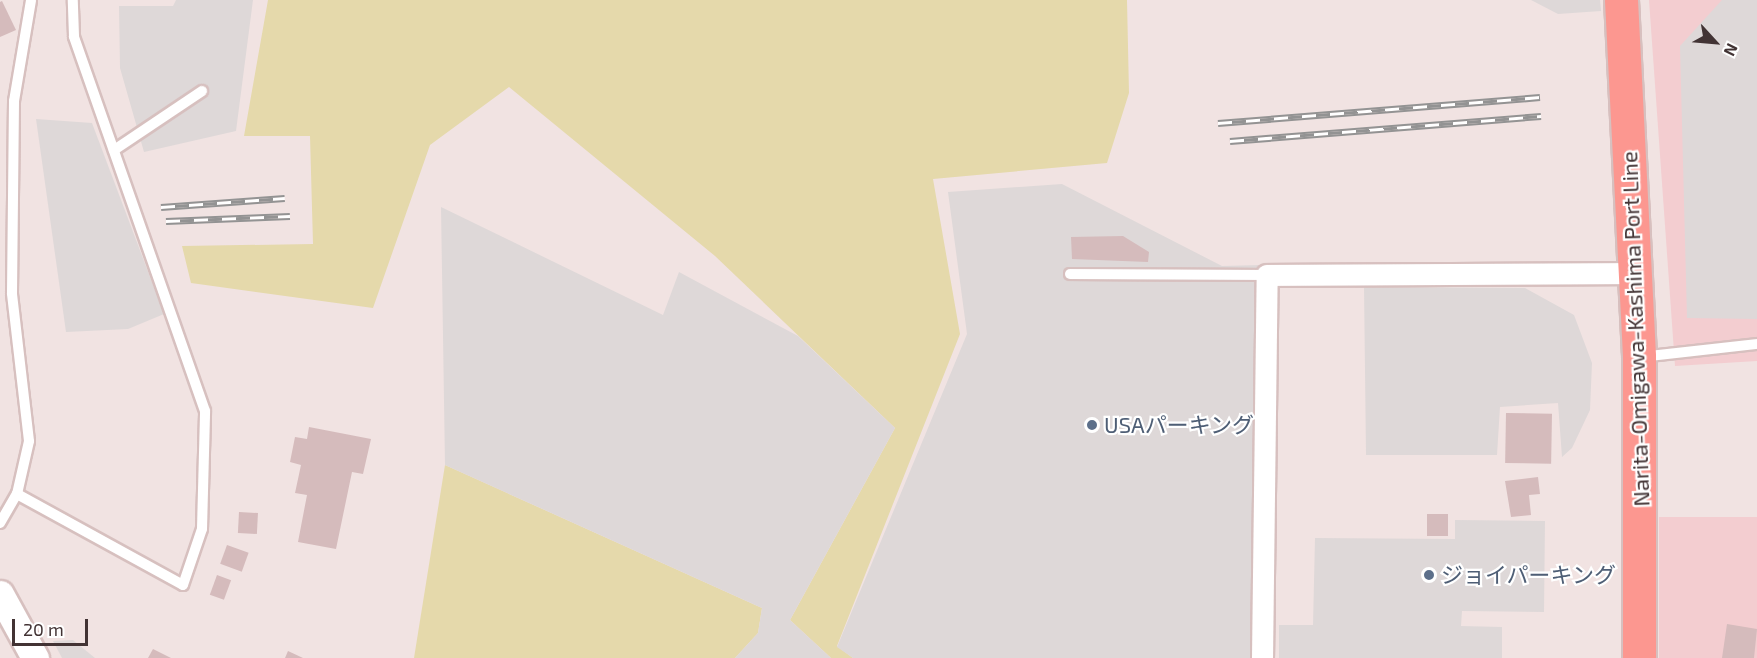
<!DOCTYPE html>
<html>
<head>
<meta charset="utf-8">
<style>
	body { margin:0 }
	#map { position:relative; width:1757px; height:658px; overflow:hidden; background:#f1e3e2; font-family:"Exo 2","Noto Sans JP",sans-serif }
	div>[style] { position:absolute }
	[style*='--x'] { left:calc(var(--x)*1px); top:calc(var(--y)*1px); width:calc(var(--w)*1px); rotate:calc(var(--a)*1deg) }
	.commercial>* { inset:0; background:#f3cdd0; transform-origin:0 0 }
	.green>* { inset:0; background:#e5d9ab }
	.parking>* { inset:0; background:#ded8d8 }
	.building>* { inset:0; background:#d5bbbc; transform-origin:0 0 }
	.roads { filter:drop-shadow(2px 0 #d7c0bf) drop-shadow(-2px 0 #d7c0bf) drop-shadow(0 2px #d7c0bf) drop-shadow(0 -2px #d7c0bf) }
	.service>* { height:10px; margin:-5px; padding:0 5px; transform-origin:5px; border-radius:5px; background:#fff }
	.minor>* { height:21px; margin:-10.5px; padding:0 10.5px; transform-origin:10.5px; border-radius:10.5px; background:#fff }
	.tertiary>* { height:27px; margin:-13.5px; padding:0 13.5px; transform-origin:13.5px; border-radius:13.5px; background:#fff }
	.primary>* { height:33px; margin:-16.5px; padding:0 16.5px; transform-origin:16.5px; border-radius:16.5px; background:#fc9790 }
	.rail>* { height:7px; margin-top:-3.5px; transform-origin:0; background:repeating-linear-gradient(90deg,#fff 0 14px,#939393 0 28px); box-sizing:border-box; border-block:2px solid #939393 }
	.dots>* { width:16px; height:16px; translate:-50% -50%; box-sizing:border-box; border:3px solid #fff; border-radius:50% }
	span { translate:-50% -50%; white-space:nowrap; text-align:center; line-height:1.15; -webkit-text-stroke:4.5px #fff; paint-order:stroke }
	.street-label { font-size:22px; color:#423334 }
	.service-label { font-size:22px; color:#4e5e75 }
	.left { translate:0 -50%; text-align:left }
	.north { position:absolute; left:1685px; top:12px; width:60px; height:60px; -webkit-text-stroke:4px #fff; paint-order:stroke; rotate:116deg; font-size:16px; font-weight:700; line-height:24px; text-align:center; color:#423334 }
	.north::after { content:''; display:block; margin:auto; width:21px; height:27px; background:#423334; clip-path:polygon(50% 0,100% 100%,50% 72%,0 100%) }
	.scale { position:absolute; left:12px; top:619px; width:76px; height:27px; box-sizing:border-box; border:3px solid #423334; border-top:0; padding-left:8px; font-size:18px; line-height:21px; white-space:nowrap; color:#423334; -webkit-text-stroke:4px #fff; paint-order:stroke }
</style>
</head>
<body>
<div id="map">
	<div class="commercial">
		<i style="clip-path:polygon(1649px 0,1757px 0,1757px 361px,1675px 366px)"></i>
		<i style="left:1757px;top:517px;width:141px;height:98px;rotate:90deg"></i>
	</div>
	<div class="green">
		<i style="clip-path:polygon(268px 0,1127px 0,1129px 93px,1107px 163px,933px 179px,960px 334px,837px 646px,853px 658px,831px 658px,790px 620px,895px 428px,715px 256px,509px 87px,430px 145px,373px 308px,191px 283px,182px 246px,313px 244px,310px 136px,244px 136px)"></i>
		<i style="clip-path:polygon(445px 465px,762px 608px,758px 633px,735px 658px,414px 658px)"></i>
	</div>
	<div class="parking">
		<i style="clip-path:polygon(176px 0,253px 0,236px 131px,144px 152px,120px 68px,119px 6px,173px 6px)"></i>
		<i style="clip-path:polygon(1531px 0,1600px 0,1601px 11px,1558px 14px)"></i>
		<i style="clip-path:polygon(1722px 0,1757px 0,1757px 319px,1687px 318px,1680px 46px)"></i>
		<i style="clip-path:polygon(36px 119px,92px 123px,164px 314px,128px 329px,66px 332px)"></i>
		<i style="clip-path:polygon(1062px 184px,1222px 266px,1262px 265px,1250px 658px,853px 658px,837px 647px,967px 334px,948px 192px)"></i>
		<i style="clip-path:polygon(441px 207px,663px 315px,679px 272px,798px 336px,895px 428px,790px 620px,831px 658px,735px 658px,758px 633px,762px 608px,445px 465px)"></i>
		<i style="clip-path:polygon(1364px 287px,1525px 288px,1574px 315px,1592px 363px,1590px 410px,1572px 448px,1562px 457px,1558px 403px,1500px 407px,1497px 455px,1366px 455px)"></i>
		<i style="clip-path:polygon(1455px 520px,1545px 521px,1544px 612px,1462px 611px,1461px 626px,1502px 627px,1502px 658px,1279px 658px,1279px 625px,1313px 625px,1315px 538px,1455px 539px)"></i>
		<i style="clip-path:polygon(73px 640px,95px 658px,62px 658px,53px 641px)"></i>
	</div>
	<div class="building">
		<i style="clip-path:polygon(2px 1px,16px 30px,0 37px,0 2px)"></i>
		<i style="clip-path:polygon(1123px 236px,1149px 252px,1148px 262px,1072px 259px,1071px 237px)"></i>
		<i style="left:1506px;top:413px;width:46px;height:50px;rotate:1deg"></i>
		<i style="clip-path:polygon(309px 427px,371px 439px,363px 474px,352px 472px,336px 549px,298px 542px,307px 495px,295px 493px,301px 465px,290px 462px,295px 437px,307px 439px)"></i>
		<i style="clip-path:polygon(1538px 477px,1540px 494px,1529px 495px,1531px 515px,1511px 517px,1505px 481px)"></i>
		<i style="left:239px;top:512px;width:19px;height:21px;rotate:3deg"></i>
		<i style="left:1427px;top:514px;width:21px;height:22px"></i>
		<i style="left:227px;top:545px;width:23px;height:20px;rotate:20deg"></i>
		<i style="left:217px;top:575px;width:15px;height:21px;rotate:20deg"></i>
		<i style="clip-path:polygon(1727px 624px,1757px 629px,1754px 658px,1722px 658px)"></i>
		<i style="clip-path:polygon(153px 649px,171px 658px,148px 658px)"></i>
		<i style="clip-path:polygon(288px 651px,303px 658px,285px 658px)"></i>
	</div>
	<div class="roads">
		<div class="service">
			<i style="--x:114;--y:150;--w:106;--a:-33.8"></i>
			<i style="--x:1070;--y:274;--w:197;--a:0.3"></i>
			<i style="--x:1641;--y:357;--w:117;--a:-6.4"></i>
			<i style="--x:17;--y:494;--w:189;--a:28.7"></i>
			<i style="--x:183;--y:585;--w:59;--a:-71.3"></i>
			<i style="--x:202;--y:529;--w:118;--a:-88.5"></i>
			<i style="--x:205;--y:411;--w:397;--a:-109.3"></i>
			<i style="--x:74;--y:36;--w:36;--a:-92"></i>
			<i style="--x:0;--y:523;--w:34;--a:-60"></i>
			<i style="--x:17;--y:494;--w:54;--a:-77.2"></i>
			<i style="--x:29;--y:441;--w:149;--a:-96.6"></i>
			<i style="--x:12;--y:293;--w:192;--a:-89.4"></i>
			<i style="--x:14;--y:101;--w:102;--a:-80.4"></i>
		</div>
		<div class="minor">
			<i style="--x:1262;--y:658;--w:383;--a:-89.3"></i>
			<i style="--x:1267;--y:275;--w:369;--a:-0.3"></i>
		</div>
		<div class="tertiary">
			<i style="--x:0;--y:594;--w:73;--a:61.3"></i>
		</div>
		<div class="primary">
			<i style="--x:1621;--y:0;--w:357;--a:87.1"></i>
			<i style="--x:1639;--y:357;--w:301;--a:90"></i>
		</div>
	</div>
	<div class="rail">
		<i style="--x:1218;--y:123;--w:323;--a:-4.6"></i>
		<i style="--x:1230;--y:141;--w:312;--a:-4.6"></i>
		<i style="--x:161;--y:207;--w:124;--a:-4.2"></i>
		<i style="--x:166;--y:221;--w:124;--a:-2.3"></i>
	</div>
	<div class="dots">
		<i style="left:1092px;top:425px;background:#5c6f8a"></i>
		<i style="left:1429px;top:575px;background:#5c6f8a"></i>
	</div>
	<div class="street-label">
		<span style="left:1635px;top:329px;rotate:-92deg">Narita-Omigawa-Kashima Port Line</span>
	</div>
	<div class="service-label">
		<span class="left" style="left:1104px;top:425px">USAパーキング</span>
		<span class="left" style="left:1441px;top:575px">ジョイパーキング</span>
	</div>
	<div class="north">N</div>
	<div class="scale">20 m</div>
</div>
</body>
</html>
